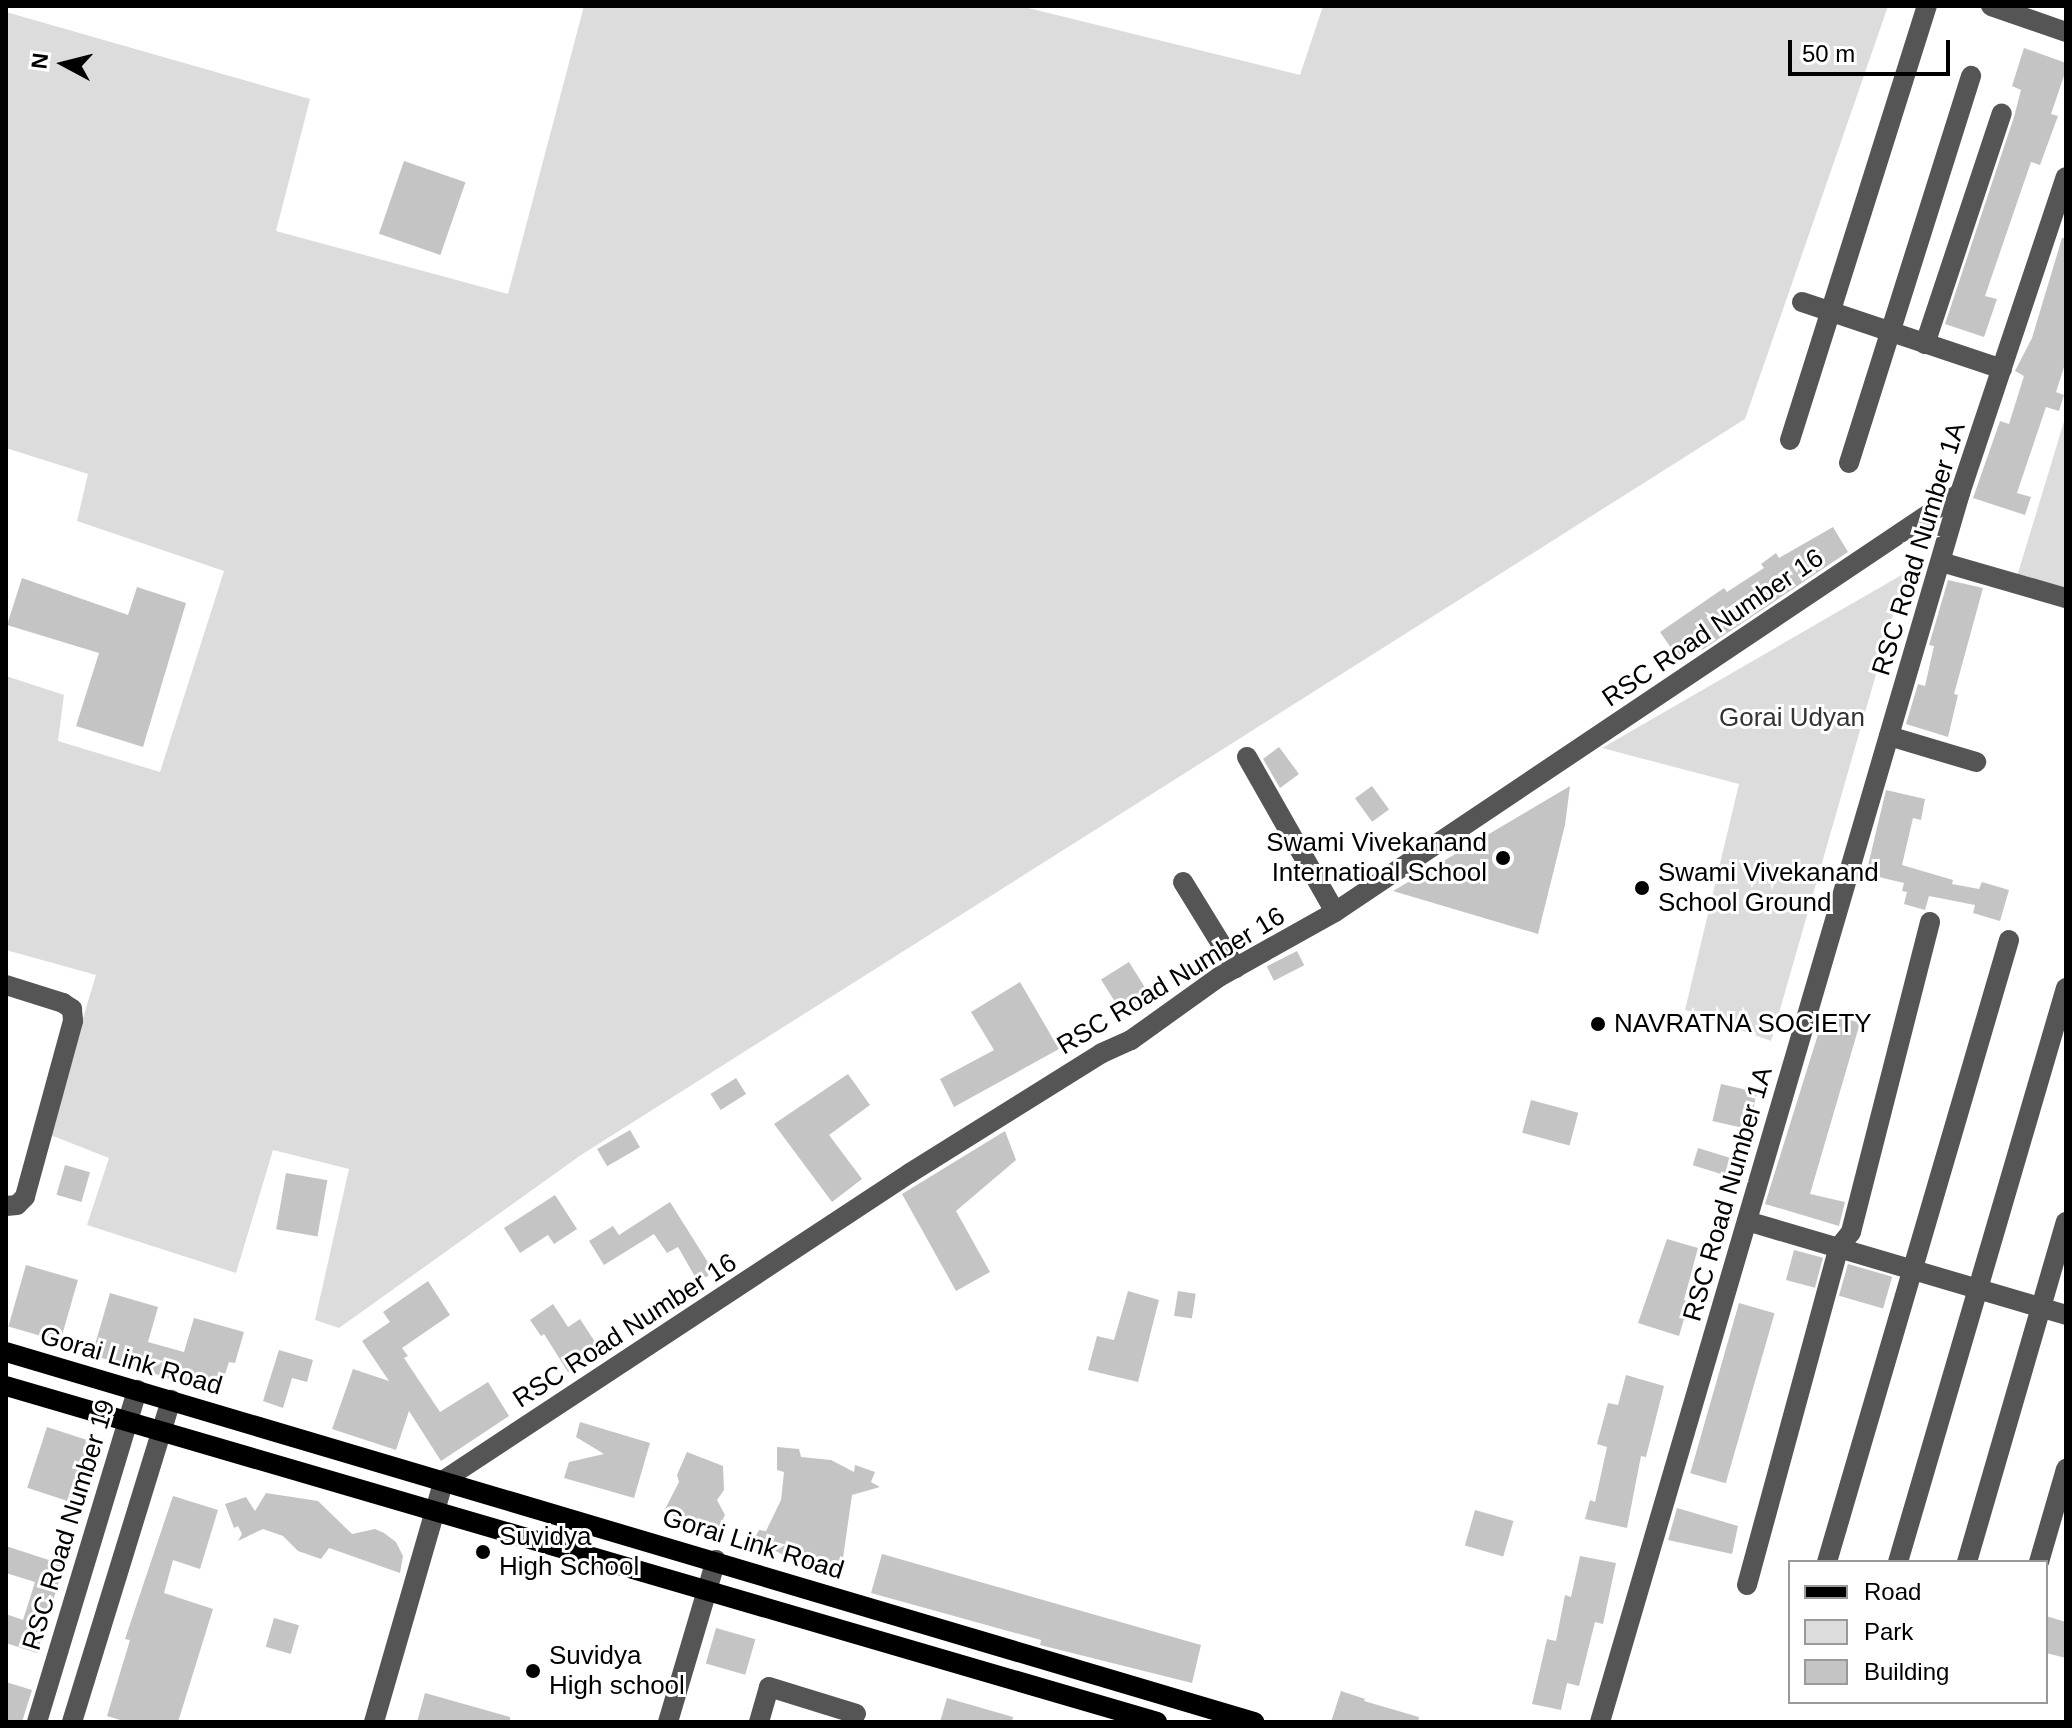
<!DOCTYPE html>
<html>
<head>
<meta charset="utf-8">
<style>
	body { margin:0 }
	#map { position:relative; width:2072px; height:1728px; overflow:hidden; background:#fff; font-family:Arial,sans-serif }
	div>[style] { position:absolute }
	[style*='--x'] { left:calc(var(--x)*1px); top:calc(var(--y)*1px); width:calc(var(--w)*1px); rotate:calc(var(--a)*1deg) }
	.green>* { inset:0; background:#dcdcdc }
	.building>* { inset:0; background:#c4c4c4; transform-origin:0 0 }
	.minor>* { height:20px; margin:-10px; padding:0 10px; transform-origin:10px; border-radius:10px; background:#555 }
	.major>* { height:20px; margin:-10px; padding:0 10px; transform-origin:10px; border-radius:10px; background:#000 }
	.dots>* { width:22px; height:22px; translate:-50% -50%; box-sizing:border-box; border:4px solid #fff; border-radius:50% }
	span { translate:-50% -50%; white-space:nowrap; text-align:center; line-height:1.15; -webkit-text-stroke:6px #fff; paint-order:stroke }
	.street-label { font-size:26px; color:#000 }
	.park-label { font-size:26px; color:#333 }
	.poi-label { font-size:26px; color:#000 }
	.right { translate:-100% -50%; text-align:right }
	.left { translate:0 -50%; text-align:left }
	.frame { position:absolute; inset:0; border:8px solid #000; pointer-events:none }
	.legend { position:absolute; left:1788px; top:1560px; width:260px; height:144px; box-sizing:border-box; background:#fff; border:2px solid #999; margin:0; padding:10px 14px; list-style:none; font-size:24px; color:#000 }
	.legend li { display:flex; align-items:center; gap:16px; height:40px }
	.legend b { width:40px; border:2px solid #999 }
	.north { position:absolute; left:24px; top:24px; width:80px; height:80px; -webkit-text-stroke:6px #fff; paint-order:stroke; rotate:277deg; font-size:22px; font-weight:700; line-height:32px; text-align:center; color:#000 }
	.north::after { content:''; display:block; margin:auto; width:28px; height:36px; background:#000; clip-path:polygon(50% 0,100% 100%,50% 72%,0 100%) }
	.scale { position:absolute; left:1788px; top:40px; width:162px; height:36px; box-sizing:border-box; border:4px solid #000; border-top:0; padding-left:10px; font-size:24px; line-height:28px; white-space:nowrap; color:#000; -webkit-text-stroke:6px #fff; paint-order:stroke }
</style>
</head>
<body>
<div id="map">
	<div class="green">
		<i style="clip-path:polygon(584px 6px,1020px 6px,1300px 75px,1323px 6px,1888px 6px,1745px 419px,581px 1155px,339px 1328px,315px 1320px,349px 1169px,273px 1150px,236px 1273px,87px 1225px,109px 1158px,48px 1134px,96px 975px,6px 950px,6px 676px,64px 695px,58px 741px,160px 772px,224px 571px,77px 521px,88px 474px,6px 448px,6px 12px,310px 99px,276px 231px,508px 294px)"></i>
		<i style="clip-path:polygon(2066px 415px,2066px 598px,2015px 583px)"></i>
		<i style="clip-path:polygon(1905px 573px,1771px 1041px,1685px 1010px,1739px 784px,1602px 748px)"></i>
	</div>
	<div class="building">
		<i style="clip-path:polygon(2024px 48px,2066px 63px,2066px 70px,2051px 114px,2058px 116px,2040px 165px,2031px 162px,1985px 296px,1997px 299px,1984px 337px,1945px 324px,2014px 117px,2021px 90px,2012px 86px)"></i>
		<i style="left:404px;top:161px;width:65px;height:77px;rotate:19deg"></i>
		<i style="clip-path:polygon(2062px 238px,2066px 238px,2066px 361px,2056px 392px,2064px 395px,2059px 411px,2046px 407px,2017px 493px,2031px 497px,2025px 515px,1973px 498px,2000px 421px,2009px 424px,2024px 376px,2015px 371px,2032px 338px)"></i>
		<i style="clip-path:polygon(1833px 527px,1848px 552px,1702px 650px,1701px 647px,1680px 661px,1660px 632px,1724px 588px,1727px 592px,1764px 568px,1761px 564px,1776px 553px,1779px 558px)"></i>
		<i style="clip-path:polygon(22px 578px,128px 615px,137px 587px,186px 603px,143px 747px,76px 726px,99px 653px,7px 625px)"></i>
		<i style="clip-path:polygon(1948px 580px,1983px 588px,1954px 694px,1958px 695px,1948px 737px,1906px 724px,1918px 684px,1925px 686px,1934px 646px,1929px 645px)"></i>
		<i style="clip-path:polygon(1279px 747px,1299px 774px,1280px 788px,1263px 759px)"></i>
		<i style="left:1372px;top:786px;width:29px;height:21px;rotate:54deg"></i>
		<i style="clip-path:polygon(1570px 786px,1565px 825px,1538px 934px,1393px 891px)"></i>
		<i style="clip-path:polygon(1886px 790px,1925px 799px,1921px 820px,1913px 818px,1902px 865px,1953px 880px,1952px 884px,1979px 889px,1982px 882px,2009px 890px,2000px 921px,1973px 913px,1975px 905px,1929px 896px,1925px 910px,1904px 904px,1907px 892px,1902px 891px,1904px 883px,1866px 874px)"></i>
		<i style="left:1297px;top:951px;width:16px;height:34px;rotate:63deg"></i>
		<i style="left:1129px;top:962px;width:39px;height:33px;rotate:58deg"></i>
		<i style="clip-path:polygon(1020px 982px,1059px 1049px,954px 1107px,940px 1079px,994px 1050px,971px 1012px)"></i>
		<i style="clip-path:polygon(1825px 1012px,1860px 1023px,1810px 1194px,1845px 1202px,1839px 1226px,1765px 1204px)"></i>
		<i style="clip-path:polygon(848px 1074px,870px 1105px,829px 1135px,862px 1179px,832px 1202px,774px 1124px)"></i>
		<i style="left:736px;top:1078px;width:19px;height:30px;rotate:58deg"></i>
		<i style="left:1721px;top:1084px;width:37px;height:38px;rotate:13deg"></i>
		<i style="left:1531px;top:1100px;width:49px;height:34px;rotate:15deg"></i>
		<i style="left:630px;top:1130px;width:20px;height:38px;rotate:60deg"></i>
		<i style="clip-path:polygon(1005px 1131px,1016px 1160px,956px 1211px,990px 1272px,956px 1291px,902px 1194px)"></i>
		<i style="left:1698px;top:1148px;width:34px;height:18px;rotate:17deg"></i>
		<i style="left:65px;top:1165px;width:26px;height:31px;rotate:16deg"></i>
		<i style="left:286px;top:1173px;width:42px;height:57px;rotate:10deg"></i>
		<i style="clip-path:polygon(555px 1195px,577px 1229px,554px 1244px,548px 1235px,520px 1253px,504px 1228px)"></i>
		<i style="clip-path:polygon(670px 1202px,714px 1272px,698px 1282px,678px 1247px,667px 1253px,654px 1234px,604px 1265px,589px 1241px,613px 1226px,619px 1235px)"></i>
		<i style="clip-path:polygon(1667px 1239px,1698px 1248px,1684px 1300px,1689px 1302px,1679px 1336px,1638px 1323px)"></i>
		<i style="left:1794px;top:1250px;width:30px;height:31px;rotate:15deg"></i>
		<i style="left:1848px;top:1264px;width:46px;height:33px;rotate:16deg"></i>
		<i style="left:26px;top:1265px;width:54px;height:64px;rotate:16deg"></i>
		<i style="clip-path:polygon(428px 1281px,450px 1315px,402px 1348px,408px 1356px,404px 1358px,440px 1412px,488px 1382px,509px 1416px,441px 1461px,409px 1411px,396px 1450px,332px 1429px,353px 1369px,389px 1381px,362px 1341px,390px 1322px,383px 1312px)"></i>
		<i style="clip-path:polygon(1128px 1291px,1159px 1300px,1138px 1382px,1088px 1370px,1097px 1336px,1114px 1340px)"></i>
		<i style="left:1178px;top:1291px;width:18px;height:25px;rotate:9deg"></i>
		<i style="clip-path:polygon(110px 1293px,158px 1307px,148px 1342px,184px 1352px,194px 1318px,244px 1332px,235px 1363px,229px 1362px,219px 1393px,92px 1355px)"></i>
		<i style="left:1739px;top:1303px;width:37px;height:177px;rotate:16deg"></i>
		<i style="clip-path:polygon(553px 1304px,568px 1327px,580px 1319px,597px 1345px,581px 1356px,585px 1362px,568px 1372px,544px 1334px,541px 1336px,530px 1320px)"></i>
		<i style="clip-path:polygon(279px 1350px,313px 1360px,307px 1382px,292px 1378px,283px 1408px,263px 1401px)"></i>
		<i style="clip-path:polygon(1626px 1375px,1664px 1386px,1646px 1457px,1641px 1456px,1627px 1528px,1585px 1519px,1590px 1500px,1595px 1502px,1607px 1447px,1597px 1444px,1608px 1403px,1618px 1405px)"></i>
		<i style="clip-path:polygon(580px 1422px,650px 1443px,634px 1498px,564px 1478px,569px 1462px,604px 1454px,576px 1437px)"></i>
		<i style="left:47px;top:1427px;width:51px;height:64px;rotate:18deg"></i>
		<i style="clip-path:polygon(777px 1447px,799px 1449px,801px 1457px,831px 1460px,854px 1472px,855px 1465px,875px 1472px,871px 1482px,880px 1487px,852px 1495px,841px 1572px,822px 1573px,825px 1563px,796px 1562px,774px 1550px,771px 1558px,748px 1550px,759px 1530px,766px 1531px,781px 1500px,784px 1472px,777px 1470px)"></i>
		<i style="clip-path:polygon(687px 1452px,723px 1466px,724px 1490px,717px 1500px,725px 1515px,719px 1527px,663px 1513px,679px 1482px,677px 1475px)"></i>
		<i style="clip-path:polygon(266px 1493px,318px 1501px,352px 1534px,375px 1529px,384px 1533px,396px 1542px,403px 1556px,400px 1573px,329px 1548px,321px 1559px,298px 1551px,283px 1536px,263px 1529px,238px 1541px,242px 1534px,238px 1526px,234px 1528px,225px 1504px,246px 1497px,255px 1511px)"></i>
		<i style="clip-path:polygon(173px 1496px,218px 1510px,200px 1569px,173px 1560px,164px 1593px,213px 1609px,178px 1722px,127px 1722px,107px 1716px,130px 1640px,125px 1639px)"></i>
		<i style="clip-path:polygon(1677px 1508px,1738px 1526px,1732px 1554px,1668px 1540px)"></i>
		<i style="left:1475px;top:1510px;width:40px;height:37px;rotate:16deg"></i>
		<i style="clip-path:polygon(6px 1546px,64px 1565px,37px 1653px,6px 1643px,6px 1614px,23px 1620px,35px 1582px,6px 1573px)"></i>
		<i style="clip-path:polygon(882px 1554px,1201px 1645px,1192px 1683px,1040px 1645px,1041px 1640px,871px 1593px)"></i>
		<i style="clip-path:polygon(1580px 1556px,1616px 1563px,1603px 1624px,1595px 1622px,1579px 1686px,1567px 1683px,1561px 1710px,1532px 1704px,1547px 1639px,1556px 1641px,1565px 1595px,1571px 1597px)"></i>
		<i style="clip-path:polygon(2046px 1616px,2066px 1622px,2066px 1658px,2046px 1653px)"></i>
		<i style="left:274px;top:1618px;width:26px;height:30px;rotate:16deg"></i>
		<i style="left:716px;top:1628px;width:41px;height:37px;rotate:16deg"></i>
		<i style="clip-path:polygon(6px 1682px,32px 1690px,22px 1722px,6px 1722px)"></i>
		<i style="clip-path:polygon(1341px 1691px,1365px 1699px,1364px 1701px,1419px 1717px,1418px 1722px,1331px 1722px)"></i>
		<i style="clip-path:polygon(425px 1693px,510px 1717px,510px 1722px,417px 1722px)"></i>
		<i style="clip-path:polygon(947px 1698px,1013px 1717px,1012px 1722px,940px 1722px)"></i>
	</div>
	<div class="minor">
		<i style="--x:1991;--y:6;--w:79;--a:19.1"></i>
		<i style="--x:1802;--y:302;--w:211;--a:18.5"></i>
		<i style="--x:1925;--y:344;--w:243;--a:-71.6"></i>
		<i style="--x:1790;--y:440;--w:455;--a:-72.5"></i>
		<i style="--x:1849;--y:463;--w:406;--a:-72.5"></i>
		<i style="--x:1941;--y:562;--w:130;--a:16.1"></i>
		<i style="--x:1889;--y:736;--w:91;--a:16.6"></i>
		<i style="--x:1247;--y:757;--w:178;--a:60.4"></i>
		<i style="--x:1183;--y:882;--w:101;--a:58.4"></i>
		<i style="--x:6;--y:985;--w:60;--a:17.5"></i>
		<i style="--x:63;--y:1003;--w:11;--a:34"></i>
		<i style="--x:72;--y:1009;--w:12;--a:85"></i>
		<i style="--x:73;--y:1021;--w:182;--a:105.3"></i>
		<i style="--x:25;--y:1197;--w:11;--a:135"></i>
		<i style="--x:17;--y:1205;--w:11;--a:175"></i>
		<i style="--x:1747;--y:1221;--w:333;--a:16.4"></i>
		<i style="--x:1827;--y:1562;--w:648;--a:-73.69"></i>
		<i style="--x:1898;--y:1562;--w:598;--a:-73.69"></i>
		<i style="--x:1967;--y:1562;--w:354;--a:-73.8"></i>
		<i style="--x:2039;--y:1562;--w:97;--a:-73.8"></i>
		<i style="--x:1747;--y:1585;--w:350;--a:-74.8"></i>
		<i style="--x:1839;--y:1247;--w:19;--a:-51"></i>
		<i style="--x:1851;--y:1232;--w:320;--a:-75.7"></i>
		<i style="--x:37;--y:1722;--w:347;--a:-73.2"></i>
		<i style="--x:72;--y:1722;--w:337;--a:-72.9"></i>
		<i style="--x:374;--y:1722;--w:252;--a:-73.9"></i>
		<i style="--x:444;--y:1480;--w:558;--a:-33.38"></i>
		<i style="--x:910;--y:1173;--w:226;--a:-32"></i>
		<i style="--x:1102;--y:1053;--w:32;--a:-24"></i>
		<i style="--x:1131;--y:1040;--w:108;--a:-35.6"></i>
		<i style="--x:1219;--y:977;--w:133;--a:-29.3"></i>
		<i style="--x:1335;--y:912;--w:752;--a:-33.84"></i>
		<i style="--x:668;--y:1722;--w:169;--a:-73.5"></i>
		<i style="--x:759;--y:1722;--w:36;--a:-74"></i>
		<i style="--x:769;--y:1687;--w:91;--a:17.2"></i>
		<i style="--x:1600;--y:1722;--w:1281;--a:-73.67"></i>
		<i style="--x:1960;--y:493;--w:333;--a:-71.5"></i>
	</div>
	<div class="major">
		<i style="--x:6;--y:1352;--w:1302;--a:16.51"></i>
		<i style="--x:6;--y:1386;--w:1199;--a:16.27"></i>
	</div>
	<div class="dots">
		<i style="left:1503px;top:858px;background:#000"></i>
		<i style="left:1642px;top:888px;background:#000"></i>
		<i style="left:1598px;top:1024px;background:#000"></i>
		<i style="left:483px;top:1552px;background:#000"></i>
		<i style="left:533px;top:1671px;background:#000"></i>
	</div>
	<div class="street-label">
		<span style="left:1919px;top:549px;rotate:-73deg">RSC Road Number 1A</span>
		<span style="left:1713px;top:628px;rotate:-34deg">RSC Road Number 16</span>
		<span style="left:1171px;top:981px;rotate:-31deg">RSC Road Number 16</span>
		<span style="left:1728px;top:1194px;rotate:-74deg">RSC Road Number 1A</span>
		<span style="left:625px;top:1331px;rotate:-33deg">RSC Road Number 16</span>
		<span style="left:131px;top:1361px;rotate:16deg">Gorai Link Road</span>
		<span style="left:69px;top:1525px;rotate:-73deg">RSC Road Number 19</span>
		<span style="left:753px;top:1544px;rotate:17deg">Gorai Link Road</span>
	</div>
	<div class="park-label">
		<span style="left:1792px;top:718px">Gorai Udyan</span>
	</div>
	<div class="poi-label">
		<span class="right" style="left:1487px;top:858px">Swami Vivekanand<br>Internatioal School</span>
		<span class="left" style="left:1658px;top:888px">Swami Vivekanand<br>School Ground</span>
		<span class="left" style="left:1614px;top:1024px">NAVRATNA SOCIETY</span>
		<span class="left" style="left:499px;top:1552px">Suvidya<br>High School</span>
		<span class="left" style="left:549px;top:1671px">Suvidya<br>High school</span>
	</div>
	<div class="frame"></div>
	<ul class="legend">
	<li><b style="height:10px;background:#000"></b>Road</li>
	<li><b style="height:22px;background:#dcdcdc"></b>Park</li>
	<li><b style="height:22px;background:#c4c4c4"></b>Building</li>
	</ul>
	<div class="north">N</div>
	<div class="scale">50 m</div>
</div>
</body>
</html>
